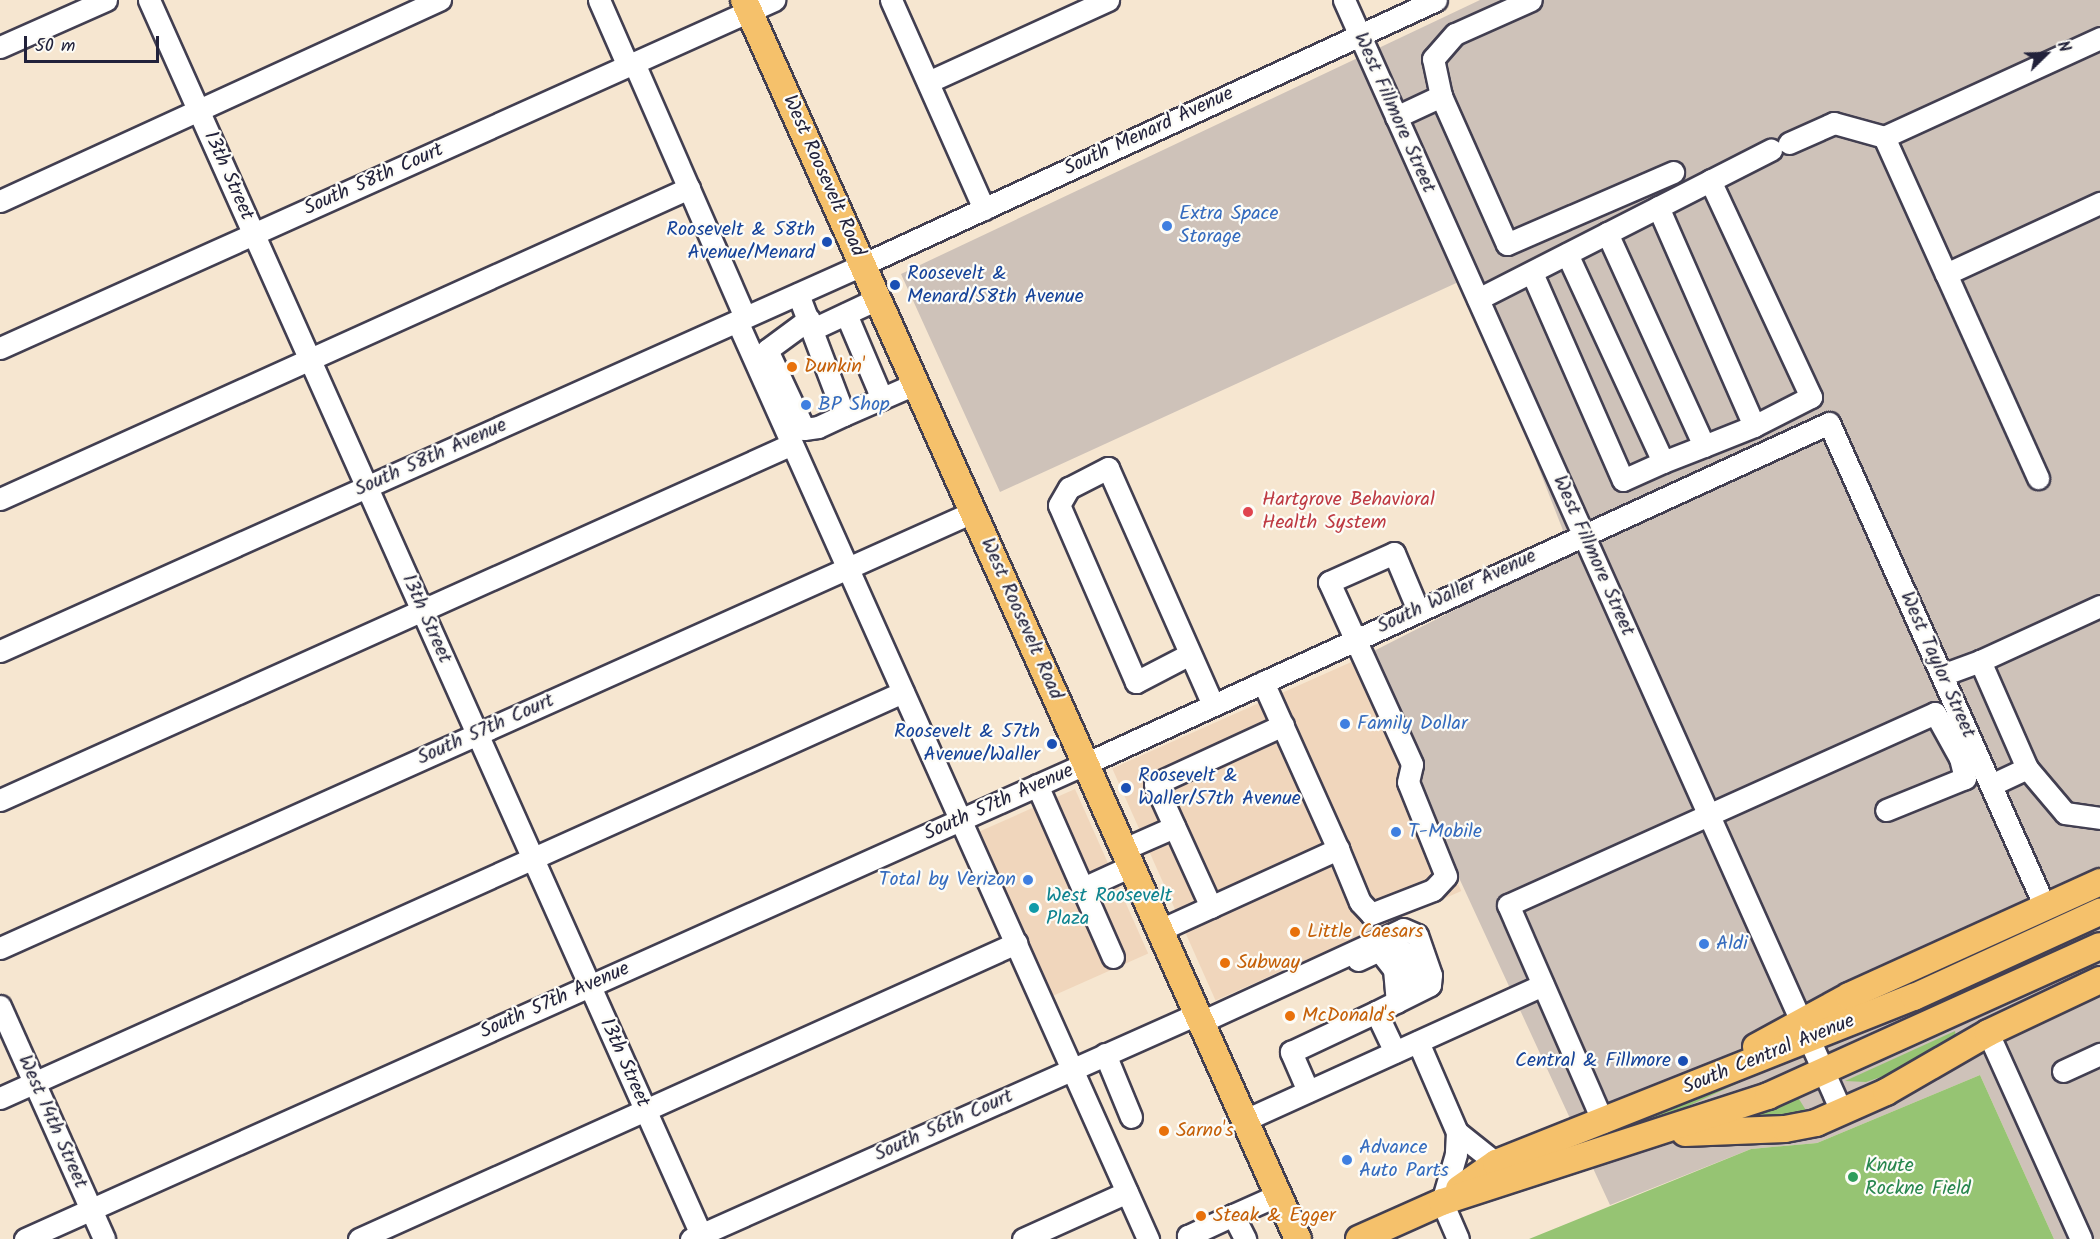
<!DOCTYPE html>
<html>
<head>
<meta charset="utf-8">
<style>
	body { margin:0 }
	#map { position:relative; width:2100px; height:1239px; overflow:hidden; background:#f6e6d0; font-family:Kalam,sans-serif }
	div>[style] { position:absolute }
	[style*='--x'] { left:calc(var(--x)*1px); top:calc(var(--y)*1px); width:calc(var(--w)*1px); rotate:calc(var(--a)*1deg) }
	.built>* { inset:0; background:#f0d6bc; transform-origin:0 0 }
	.industrial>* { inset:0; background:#cec2b9 }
	.green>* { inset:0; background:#96c473 }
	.roads { filter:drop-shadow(2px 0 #423f51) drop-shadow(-2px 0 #423f51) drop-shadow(0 2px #423f51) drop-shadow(0 -2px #423f51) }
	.minor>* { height:21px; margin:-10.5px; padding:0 10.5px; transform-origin:10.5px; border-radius:10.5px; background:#fff }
	.major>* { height:26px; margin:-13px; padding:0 13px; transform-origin:13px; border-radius:13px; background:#f5c16b }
	.dots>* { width:16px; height:16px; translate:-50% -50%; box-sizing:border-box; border:3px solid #fdfcf7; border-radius:50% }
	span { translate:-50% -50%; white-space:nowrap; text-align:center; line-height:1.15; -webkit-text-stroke:4.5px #fdfcf7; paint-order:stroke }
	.street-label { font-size:20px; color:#22223b }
	.shop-label { font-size:20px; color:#366cbe }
	.left { translate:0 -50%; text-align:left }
	.right { translate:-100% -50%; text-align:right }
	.transit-label { font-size:20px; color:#164399 }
	.food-label { font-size:20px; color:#c56008 }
	.health-label { font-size:20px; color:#be3a42 }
	.culture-label { font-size:20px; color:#0d838f }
	.leisure-label { font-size:20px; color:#27864d }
	.north { position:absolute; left:2016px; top:24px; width:60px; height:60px; -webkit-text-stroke:4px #fdfcf7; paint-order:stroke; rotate:67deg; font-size:16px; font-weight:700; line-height:24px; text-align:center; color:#22223b }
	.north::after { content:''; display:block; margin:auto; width:21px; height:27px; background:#22223b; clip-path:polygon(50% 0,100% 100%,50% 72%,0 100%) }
	.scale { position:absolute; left:24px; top:36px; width:135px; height:27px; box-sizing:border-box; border:3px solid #22223b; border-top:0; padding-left:8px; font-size:18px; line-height:21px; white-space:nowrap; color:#22223b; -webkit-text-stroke:4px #fdfcf7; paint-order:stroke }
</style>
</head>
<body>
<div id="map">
	<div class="built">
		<i style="left:1358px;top:659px;width:254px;height:269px;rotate:66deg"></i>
		<i style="left:1075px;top:789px;width:180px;height:109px;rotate:66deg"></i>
	</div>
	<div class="industrial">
		<i style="clip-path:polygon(1480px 0,2100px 0,2100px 1239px,2054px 1239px,1980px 1075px,1817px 1143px,1751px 1149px,1610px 1205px,1358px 659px,1571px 551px,1465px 279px,1000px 492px,901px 274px)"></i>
	</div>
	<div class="green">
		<i style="clip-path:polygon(1955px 1031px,1956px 1037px,1896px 1072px,1866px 1082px,1845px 1081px)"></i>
		<i style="clip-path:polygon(1786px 1061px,1660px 1119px,1561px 1151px)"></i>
		<i style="clip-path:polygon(1980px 1075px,2054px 1239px,1529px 1239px,1751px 1149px,1817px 1143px)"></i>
		<i style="clip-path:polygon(1797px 1096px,1809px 1115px,1729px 1123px)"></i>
	</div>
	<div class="roads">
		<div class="minor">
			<i style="--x:149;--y:0;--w:1357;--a:65.91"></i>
			<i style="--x:599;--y:0;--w:72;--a:66.3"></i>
			<i style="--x:891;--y:0;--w:229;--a:66"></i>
			<i style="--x:1344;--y:0;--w:1219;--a:65.89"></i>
			<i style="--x:0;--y:47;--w:116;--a:-23.9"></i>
			<i style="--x:634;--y:63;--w:277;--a:66.4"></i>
			<i style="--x:928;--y:82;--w:198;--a:-24.5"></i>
			<i style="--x:1441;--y:96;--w:162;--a:66"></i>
			<i style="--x:1507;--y:244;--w:181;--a:-23.4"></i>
			<i style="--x:1396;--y:117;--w:50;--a:-25"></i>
			<i style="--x:1441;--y:96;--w:38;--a:-102"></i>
			<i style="--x:1433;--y:59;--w:33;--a:-49"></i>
			<i style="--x:1455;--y:34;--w:83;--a:-24.1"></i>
			<i style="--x:1884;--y:137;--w:150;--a:65.7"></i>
			<i style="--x:1946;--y:274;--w:170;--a:-24.8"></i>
			<i style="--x:1789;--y:143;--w:49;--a:-24"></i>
			<i style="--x:1834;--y:123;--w:52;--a:15.6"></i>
			<i style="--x:1884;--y:137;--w:238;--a:-24.6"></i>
			<i style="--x:0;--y:201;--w:484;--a:-24.6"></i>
			<i style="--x:1658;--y:207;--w:239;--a:66.3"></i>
			<i style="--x:1754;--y:426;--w:64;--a:-27"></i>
			<i style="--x:1811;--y:397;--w:239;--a:-115"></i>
			<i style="--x:1607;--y:233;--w:234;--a:65.5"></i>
			<i style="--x:1704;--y:446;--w:54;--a:-21.8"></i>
			<i style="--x:1567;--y:254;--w:229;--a:65.2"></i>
			<i style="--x:1663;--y:462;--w:44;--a:-21.3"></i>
			<i style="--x:1532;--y:273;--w:226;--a:66.3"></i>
			<i style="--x:1623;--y:480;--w:44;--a:-24.2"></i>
			<i style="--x:1946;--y:274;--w:224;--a:65.7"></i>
			<i style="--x:798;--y:294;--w:129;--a:69.2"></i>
			<i style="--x:844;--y:415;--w:77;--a:-23.6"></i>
			<i style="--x:1478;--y:299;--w:329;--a:-27"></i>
			<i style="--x:846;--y:314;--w:92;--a:67"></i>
			<i style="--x:809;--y:319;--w:52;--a:143.6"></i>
			<i style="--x:767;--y:350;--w:87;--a:64.9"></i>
			<i style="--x:804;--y:429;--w:14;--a:-8"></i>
			<i style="--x:818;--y:427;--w:29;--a:-25"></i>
			<i style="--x:737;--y:321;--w:1006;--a:65.88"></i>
			<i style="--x:813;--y:329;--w:71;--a:-25.1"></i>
			<i style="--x:0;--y:348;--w:849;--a:-24.21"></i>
			<i style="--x:0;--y:499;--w:756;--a:-24.29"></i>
			<i style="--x:0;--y:651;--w:944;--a:-24.12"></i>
			<i style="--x:862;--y:265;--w:632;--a:-24.78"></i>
			<i style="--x:1190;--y:654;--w:61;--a:152.6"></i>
			<i style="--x:1136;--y:682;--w:193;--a:-113.5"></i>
			<i style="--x:1059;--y:505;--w:20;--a:-60"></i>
			<i style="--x:1069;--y:488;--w:44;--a:-27.1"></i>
			<i style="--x:1108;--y:468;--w:259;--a:66.1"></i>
			<i style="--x:1942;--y:675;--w:40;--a:-20.2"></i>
			<i style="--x:2027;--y:768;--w:59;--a:49.8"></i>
			<i style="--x:2065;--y:813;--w:35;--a:8"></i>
			<i style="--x:1037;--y:785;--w:188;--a:66.2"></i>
			<i style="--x:1991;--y:785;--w:40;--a:-25"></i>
			<i style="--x:2027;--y:768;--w:117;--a:-113.7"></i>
			<i style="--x:1980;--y:661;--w:132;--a:-24.6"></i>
			<i style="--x:0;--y:800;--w:868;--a:-24.2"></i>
			<i style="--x:1124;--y:849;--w:55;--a:-23.7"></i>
			<i style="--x:1338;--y:849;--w:57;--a:67.5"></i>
			<i style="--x:1360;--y:902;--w:16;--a:47"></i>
			<i style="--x:1371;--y:914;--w:66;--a:-21.2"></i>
			<i style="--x:1433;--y:890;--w:19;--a:-47"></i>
			<i style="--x:1446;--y:876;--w:101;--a:-112"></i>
			<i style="--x:1408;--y:782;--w:18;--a:-77"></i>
			<i style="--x:1412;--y:764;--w:200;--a:-114.5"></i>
			<i style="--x:1329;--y:582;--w:71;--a:-24"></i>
			<i style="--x:1394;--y:553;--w:62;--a:67.2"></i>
			<i style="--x:1083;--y:888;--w:53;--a:-24.6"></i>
			<i style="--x:1211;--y:907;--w:135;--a:-114.5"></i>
			<i style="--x:1155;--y:784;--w:141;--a:-24.7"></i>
			<i style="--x:1160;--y:930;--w:196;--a:-24.5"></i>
			<i style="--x:1338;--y:849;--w:183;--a:-114.2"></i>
			<i style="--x:0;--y:948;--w:1066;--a:-24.14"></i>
			<i style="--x:1379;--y:950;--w:17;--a:-17"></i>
			<i style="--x:1395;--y:945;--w:17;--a:40"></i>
			<i style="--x:1408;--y:956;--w:16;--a:72"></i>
			<i style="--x:1413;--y:971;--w:34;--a:118"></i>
			<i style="--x:1358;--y:960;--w:23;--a:-25"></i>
			<i style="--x:1379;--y:950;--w:24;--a:52"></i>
			<i style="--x:1394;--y:969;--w:33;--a:85"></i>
			<i style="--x:0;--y:1006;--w:255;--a:65.9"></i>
			<i style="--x:1201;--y:1022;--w:222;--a:-24.7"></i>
			<i style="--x:1403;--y:929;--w:15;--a:23"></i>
			<i style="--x:1417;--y:935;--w:42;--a:70.7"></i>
			<i style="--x:1431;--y:975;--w:10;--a:96"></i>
			<i style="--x:1430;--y:985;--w:60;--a:153.4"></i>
			<i style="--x:1988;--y:1033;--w:226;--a:65.7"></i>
			<i style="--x:1418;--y:1042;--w:98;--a:66.6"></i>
			<i style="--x:1457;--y:1132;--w:50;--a:38.5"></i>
			<i style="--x:1105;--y:1054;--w:68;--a:67.6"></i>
			<i style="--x:2063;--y:1071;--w:41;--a:-24.7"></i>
			<i style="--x:1308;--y:1091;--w:43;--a:-113.6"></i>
			<i style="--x:1291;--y:1052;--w:94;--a:-25.2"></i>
			<i style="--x:1376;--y:1012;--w:44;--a:64.6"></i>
			<i style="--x:0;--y:1098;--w:990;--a:-24.21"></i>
			<i style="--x:1245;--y:1120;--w:327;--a:-24.4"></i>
			<i style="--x:1603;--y:1122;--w:237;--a:-113.6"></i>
			<i style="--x:1508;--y:905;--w:468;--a:-24.2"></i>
			<i style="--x:1935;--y:713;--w:51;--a:60.9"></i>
			<i style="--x:1960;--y:758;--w:21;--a:76"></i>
			<i style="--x:1965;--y:778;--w:85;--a:157.9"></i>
			<i style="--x:1457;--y:1132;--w:22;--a:93"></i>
			<i style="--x:1456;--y:1154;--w:50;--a:106.3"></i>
			<i style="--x:1442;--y:1202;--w:40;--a:66.6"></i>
			<i style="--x:1233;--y:1215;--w:49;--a:-24"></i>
			<i style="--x:25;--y:1239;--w:1162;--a:-24.14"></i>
			<i style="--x:1085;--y:764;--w:818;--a:-24.62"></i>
			<i style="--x:1829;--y:423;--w:530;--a:65.95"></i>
			<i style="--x:359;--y:1239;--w:721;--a:-24.25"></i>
			<i style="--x:691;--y:1239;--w:554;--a:-23.97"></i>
			<i style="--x:1023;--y:1239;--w:114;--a:-24.3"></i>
			<i style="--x:1190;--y:1239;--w:4;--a:-124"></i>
			<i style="--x:1188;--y:1236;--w:50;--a:-25"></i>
			<i style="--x:1233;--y:1215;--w:27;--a:63"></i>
		</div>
		<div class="major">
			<i style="--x:744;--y:0;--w:1357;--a:65.91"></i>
			<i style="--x:1756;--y:1047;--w:106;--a:-28.7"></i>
			<i style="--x:1849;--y:996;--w:276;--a:-24.4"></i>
			<i style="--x:1685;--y:1133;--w:100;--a:-2.3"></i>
			<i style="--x:1785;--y:1129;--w:32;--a:-11"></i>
			<i style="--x:1816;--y:1123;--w:77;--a:-23.9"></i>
			<i style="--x:1886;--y:1092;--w:118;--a:-30"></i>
			<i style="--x:1988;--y:1033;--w:124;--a:-25.3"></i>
			<i style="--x:1459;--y:1189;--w:45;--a:-35.1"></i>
			<i style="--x:1496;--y:1163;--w:450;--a:-21.7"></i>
			<i style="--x:1914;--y:997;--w:205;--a:-24.6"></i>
			<i style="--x:1359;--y:1239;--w:91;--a:-24"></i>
			<i style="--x:1442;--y:1202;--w:343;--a:-18"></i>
			<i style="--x:1768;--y:1096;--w:364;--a:-24.3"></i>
		</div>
	</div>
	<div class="dots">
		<i style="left:1167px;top:226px;background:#3f7fe0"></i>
		<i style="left:827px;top:242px;background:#1a4fb4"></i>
		<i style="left:895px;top:285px;background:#1a4fb4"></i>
		<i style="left:792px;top:367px;background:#e8710a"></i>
		<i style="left:806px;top:405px;background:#3f7fe0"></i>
		<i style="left:1248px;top:512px;background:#e0444e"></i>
		<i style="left:1345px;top:724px;background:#3f7fe0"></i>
		<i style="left:1052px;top:744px;background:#1a4fb4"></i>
		<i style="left:1126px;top:788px;background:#1a4fb4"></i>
		<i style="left:1396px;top:832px;background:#3f7fe0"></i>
		<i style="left:1028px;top:880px;background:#3f7fe0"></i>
		<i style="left:1034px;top:908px;background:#0f9aa8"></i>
		<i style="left:1295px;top:932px;background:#e8710a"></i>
		<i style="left:1704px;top:944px;background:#3f7fe0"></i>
		<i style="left:1225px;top:963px;background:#e8710a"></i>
		<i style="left:1290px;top:1016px;background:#e8710a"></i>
		<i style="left:1683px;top:1061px;background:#1a4fb4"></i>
		<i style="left:1164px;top:1131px;background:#e8710a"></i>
		<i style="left:1347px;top:1160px;background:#3f7fe0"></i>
		<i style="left:1853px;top:1177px;background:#2e9e5b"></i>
		<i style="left:1201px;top:1216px;background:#e8710a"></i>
	</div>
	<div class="street-label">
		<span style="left:1394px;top:113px;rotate:66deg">West Fillmore Street</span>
		<span style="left:1149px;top:132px;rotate:-25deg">South Menard Avenue</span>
		<span style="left:228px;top:176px;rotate:66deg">13th Street</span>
		<span style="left:823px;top:176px;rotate:66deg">West Roosevelt Road</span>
		<span style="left:374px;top:180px;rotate:-24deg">South 58th Court</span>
		<span style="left:431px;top:458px;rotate:-24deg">South 58th Avenue</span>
		<span style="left:1593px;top:556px;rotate:66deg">West Fillmore Street</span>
		<span style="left:1457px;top:592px;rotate:-25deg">South Waller Avenue</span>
		<span style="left:426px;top:619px;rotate:66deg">13th Street</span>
		<span style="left:1021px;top:619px;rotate:66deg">West Roosevelt Road</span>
		<span style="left:1937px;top:665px;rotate:66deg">West Taylor Street</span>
		<span style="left:486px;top:730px;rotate:-24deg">South 57th Court</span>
		<span style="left:999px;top:803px;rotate:-24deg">South 57th Avenue</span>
		<span style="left:555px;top:1001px;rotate:-24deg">South 57th Avenue</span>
		<span style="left:1769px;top:1055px;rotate:-22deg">South Central Avenue</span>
		<span style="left:624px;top:1063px;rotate:66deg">13th Street</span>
		<span style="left:52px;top:1122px;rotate:66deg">West 14th Street</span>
		<span style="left:944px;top:1126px;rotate:-24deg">South 56th Court</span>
	</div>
	<div class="shop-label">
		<span class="left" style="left:1179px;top:226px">Extra Space<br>Storage</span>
		<span class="left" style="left:818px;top:405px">BP Shop</span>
		<span class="left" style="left:1357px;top:724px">Family Dollar</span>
		<span class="left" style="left:1408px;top:832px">T-Mobile</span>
		<span class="right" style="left:1016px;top:880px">Total by Verizon</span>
		<span class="left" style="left:1716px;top:944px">Aldi</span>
		<span class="left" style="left:1359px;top:1160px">Advance<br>Auto Parts</span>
	</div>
	<div class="transit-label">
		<span class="right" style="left:815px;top:242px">Roosevelt &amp; 58th<br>Avenue/Menard</span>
		<span class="left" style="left:907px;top:286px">Roosevelt &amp;<br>Menard/58th Avenue</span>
		<span class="right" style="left:1040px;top:744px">Roosevelt &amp; 57th<br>Avenue/Waller</span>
		<span class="left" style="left:1138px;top:788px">Roosevelt &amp;<br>Waller/57th Avenue</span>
		<span class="right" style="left:1671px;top:1061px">Central &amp; Fillmore</span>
	</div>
	<div class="food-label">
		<span class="left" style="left:804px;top:367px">Dunkin'</span>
		<span class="left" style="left:1307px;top:932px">Little Caesars</span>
		<span class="left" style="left:1237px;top:963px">Subway</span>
		<span class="left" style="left:1302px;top:1016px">McDonald's</span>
		<span class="left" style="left:1176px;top:1131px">Sarno's</span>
		<span class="left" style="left:1213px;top:1216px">Steak &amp; Egger</span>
	</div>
	<div class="health-label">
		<span class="left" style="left:1262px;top:512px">Hartgrove Behavioral<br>Health System</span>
	</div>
	<div class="culture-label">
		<span class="left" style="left:1046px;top:908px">West Roosevelt<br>Plaza</span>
	</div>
	<div class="leisure-label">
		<span class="left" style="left:1865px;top:1178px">Knute<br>Rockne Field</span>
	</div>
	<div class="north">N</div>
	<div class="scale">50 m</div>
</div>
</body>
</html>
